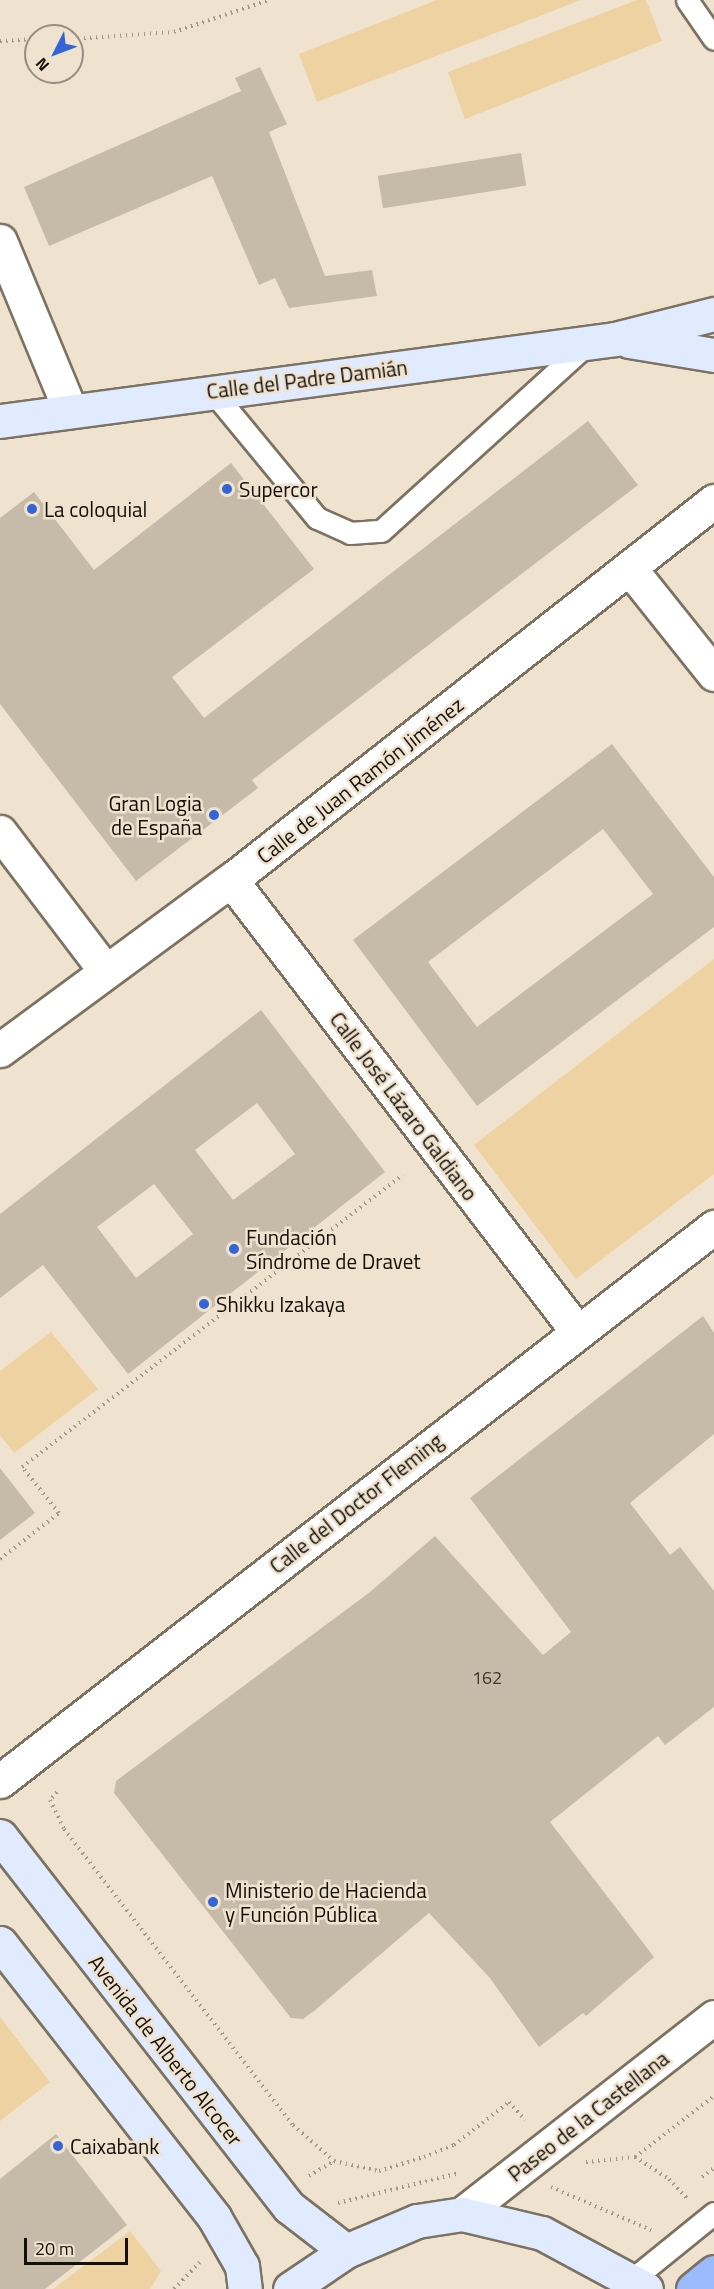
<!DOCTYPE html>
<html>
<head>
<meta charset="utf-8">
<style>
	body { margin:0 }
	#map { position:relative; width:714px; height:2289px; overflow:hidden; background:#efe3cf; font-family:"Titillium Web",sans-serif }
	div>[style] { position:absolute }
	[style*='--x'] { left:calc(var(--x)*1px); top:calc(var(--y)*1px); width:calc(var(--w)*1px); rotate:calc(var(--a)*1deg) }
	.green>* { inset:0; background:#efd2a2 }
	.building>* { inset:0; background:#c6bba8; transform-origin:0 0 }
	.path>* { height:4px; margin-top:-2px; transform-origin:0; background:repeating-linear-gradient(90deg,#a19889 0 1.5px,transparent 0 6px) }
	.roads { filter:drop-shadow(2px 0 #7c7261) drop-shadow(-2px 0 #7c7261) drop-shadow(0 2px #7c7261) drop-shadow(0 -2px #7c7261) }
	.lane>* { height:21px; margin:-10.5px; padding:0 10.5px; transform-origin:10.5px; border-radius:10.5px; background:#fff }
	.street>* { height:33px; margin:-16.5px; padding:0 16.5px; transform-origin:16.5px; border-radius:16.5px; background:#fff }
	.secondary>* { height:33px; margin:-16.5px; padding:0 16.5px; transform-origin:16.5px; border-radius:16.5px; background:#e1ebff }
	.highway>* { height:33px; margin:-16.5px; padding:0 16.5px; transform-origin:16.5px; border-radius:16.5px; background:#9bbbfe }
	.dots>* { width:16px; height:16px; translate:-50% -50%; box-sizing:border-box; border:3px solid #efe3cf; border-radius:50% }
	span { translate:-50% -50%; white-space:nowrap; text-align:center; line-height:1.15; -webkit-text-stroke:5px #efe3cf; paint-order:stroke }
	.number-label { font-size:18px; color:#403a31 }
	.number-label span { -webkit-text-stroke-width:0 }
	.street-label { font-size:21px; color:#130f09 }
	.poi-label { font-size:21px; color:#130f09 }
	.left { translate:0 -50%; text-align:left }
	.right { translate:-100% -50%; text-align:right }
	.north { position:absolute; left:24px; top:24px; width:60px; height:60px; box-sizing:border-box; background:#efe3cf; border:2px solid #978e80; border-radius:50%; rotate:228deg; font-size:16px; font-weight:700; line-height:24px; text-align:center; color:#130f09 }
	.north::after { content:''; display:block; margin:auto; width:21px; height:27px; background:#3565d4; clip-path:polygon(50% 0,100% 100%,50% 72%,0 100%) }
	.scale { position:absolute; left:24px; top:2238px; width:104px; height:27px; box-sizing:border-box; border:3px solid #130f09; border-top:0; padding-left:8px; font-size:18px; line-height:21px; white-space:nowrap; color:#130f09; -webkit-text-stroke:4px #efe3cf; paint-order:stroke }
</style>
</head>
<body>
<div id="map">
	<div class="green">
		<i style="clip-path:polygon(437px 0,581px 0,317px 102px,299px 54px)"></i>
		<i style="clip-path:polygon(637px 0,646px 0,662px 41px,465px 119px,448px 72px)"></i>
		<i style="clip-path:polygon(714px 959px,714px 1174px,576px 1279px,474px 1145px)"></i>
		<i style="clip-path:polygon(51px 1332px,98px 1389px,14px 1453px,0 1435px,0 1371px)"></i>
		<i style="clip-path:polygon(0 2017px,50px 2082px,0 2121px)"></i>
		<i style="clip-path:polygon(130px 2231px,161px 2271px,150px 2289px,53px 2289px)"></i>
	</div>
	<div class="building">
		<i style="clip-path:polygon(260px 67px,287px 124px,269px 132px,325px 276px,372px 270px,377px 296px,289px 308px,275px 278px,259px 285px,212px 176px,49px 246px,24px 187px,241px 91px,235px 78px)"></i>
		<i style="left:521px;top:153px;width:33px;height:145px;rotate:81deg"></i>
		<i style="clip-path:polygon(588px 421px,638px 485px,252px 780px,258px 788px,136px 881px,0 704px,0 518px,34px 492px,94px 570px,231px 463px,314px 569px,172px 677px,204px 718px)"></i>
		<i style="clip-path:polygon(evenodd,612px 744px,714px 877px,714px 927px,477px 1106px,353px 940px,612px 744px,603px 829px,653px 894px,477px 1027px,428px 962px,603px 829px)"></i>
		<i style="clip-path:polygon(evenodd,261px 1010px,385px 1172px,128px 1374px,43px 1265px,0 1298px,0 1214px,261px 1010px,257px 1103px,295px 1154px,233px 1200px,195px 1150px,257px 1103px,261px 1010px,154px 1184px,193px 1234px,136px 1278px,97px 1227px,154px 1184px)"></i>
		<i style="clip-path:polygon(703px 1316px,714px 1333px,714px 1434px,630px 1503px,670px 1555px,680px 1547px,714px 1591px,714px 1707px,665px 1745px,658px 1736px,550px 1822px,654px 1957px,586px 2016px,583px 2013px,539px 2047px,490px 1978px,429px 1913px,314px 2011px,303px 2019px,291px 2018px,114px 1793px,116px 1781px,370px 1592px,435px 1536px,543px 1655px,571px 1632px,470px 1498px)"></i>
		<i style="clip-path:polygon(0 1468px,35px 1513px,0 1540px)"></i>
		<i style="clip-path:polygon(56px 2134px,127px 2225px,45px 2289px,0 2289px,0 2179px)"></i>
	</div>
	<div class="path">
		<i style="--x:72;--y:39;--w:102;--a:-3.9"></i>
		<i style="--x:174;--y:32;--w:100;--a:-18.6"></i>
		<i style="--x:0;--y:41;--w:36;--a:-3"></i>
		<i style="--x:0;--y:1559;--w:75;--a:-37.9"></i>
		<i style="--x:59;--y:1513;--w:59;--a:-128.8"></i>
		<i style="--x:22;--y:1467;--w:480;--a:-37.5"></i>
		<i style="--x:57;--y:1792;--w:11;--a:131"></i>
		<i style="--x:50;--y:1800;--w:32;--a:64"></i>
		<i style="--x:64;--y:1829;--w:374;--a:52.3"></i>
		<i style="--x:293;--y:2125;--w:55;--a:41.3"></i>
		<i style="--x:334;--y:2161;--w:46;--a:12.5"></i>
		<i style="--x:379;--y:2171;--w:47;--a:-17.3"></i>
		<i style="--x:424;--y:2157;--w:32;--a:-22"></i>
		<i style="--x:454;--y:2145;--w:70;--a:-38"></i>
		<i style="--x:509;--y:2102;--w:24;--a:48"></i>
		<i style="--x:635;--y:2157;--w:100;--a:-37.7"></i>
		<i style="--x:586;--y:2162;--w:49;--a:-5.8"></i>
		<i style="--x:635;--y:2157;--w:40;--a:32.9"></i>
		<i style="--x:669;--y:2179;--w:26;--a:47"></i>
		<i style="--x:309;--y:2176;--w:29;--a:-31"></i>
		<i style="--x:702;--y:2177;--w:15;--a:-37"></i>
		<i style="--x:551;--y:2187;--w:109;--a:23.3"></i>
		<i style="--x:338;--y:2203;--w:125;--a:-13.9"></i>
		<i style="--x:174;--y:2289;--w:37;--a:-46"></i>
	</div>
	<div class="roads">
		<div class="lane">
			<i style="--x:687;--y:0;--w:47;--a:55.3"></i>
			<i style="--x:213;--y:392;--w:163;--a:50.5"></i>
			<i style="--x:317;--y:518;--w:36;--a:24"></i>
			<i style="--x:350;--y:533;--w:31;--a:-4"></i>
			<i style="--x:381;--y:531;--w:278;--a:-42.2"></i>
			<i style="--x:624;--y:2286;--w:116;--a:-39"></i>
		</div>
		<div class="street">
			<i style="--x:0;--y:241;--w:183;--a:67.5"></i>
			<i style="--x:631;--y:570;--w:133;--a:51.4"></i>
			<i style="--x:0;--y:832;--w:172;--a:52.8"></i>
			<i style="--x:231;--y:880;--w:568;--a:52.51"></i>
			<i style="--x:0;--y:1050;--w:287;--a:-36.4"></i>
			<i style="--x:231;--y:880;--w:614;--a:-38.12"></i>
			<i style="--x:0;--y:1781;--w:904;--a:-37.81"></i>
			<i style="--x:462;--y:2214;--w:320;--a:-38"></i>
		</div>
		<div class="secondary">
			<i style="--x:629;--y:341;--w:86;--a:9.4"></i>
			<i style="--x:0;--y:421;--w:620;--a:-7.59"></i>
			<i style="--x:615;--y:339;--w:102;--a:-14.2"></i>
			<i style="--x:0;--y:1836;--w:470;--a:52.1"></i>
			<i style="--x:289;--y:2207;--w:72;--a:37.7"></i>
			<i style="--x:0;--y:1943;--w:348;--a:52"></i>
			<i style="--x:214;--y:2217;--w:56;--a:60.3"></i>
			<i style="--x:242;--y:2266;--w:23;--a:83"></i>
			<i style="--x:290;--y:2289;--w:68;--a:-34.2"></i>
			<i style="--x:346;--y:2251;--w:77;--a:-22.9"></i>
			<i style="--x:417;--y:2221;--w:46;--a:-8.8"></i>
			<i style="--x:462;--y:2214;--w:82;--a:13.4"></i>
			<i style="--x:542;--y:2233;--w:118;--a:28.3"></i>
		</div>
		<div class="highway">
			<i style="--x:693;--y:2289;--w:27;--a:-39"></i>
		</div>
	</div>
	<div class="dots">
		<i style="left:227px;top:489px;background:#3565d4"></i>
		<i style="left:32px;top:509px;background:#3565d4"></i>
		<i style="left:214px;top:815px;background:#3565d4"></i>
		<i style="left:234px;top:1249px;background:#3565d4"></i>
		<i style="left:204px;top:1304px;background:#3565d4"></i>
		<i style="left:213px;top:1902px;background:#3565d4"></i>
		<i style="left:58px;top:2146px;background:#3565d4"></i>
	</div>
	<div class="number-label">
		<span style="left:487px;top:1678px">162</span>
	</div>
	<div class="street-label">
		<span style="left:307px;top:379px;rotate:-7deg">Calle del Padre Damián</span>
		<span style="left:360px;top:780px;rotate:-38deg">Calle de Juan Ramón Jiménez</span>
		<span style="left:404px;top:1106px;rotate:53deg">Calle José Lázaro Galdiano</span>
		<span style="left:356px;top:1503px;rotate:-38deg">Calle del Doctor Fleming</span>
		<span style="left:166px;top:2050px;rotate:52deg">Avenida de Alberto Alcocer</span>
		<span style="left:588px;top:2116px;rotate:-38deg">Paseo de la Castellana</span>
	</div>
	<div class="poi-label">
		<span class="left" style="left:239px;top:489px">Supercor</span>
		<span class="left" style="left:44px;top:509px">La coloquial</span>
		<span class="right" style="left:202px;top:815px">Gran Logia<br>de España</span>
		<span class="left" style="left:246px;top:1249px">Fundación<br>Síndrome de Dravet</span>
		<span class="left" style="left:216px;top:1304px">Shikku Izakaya</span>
		<span class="left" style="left:225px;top:1902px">Ministerio de Hacienda<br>y Función Pública</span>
		<span class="left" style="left:70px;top:2146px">Caixabank</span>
	</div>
	<div class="north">N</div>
	<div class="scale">20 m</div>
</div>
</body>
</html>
